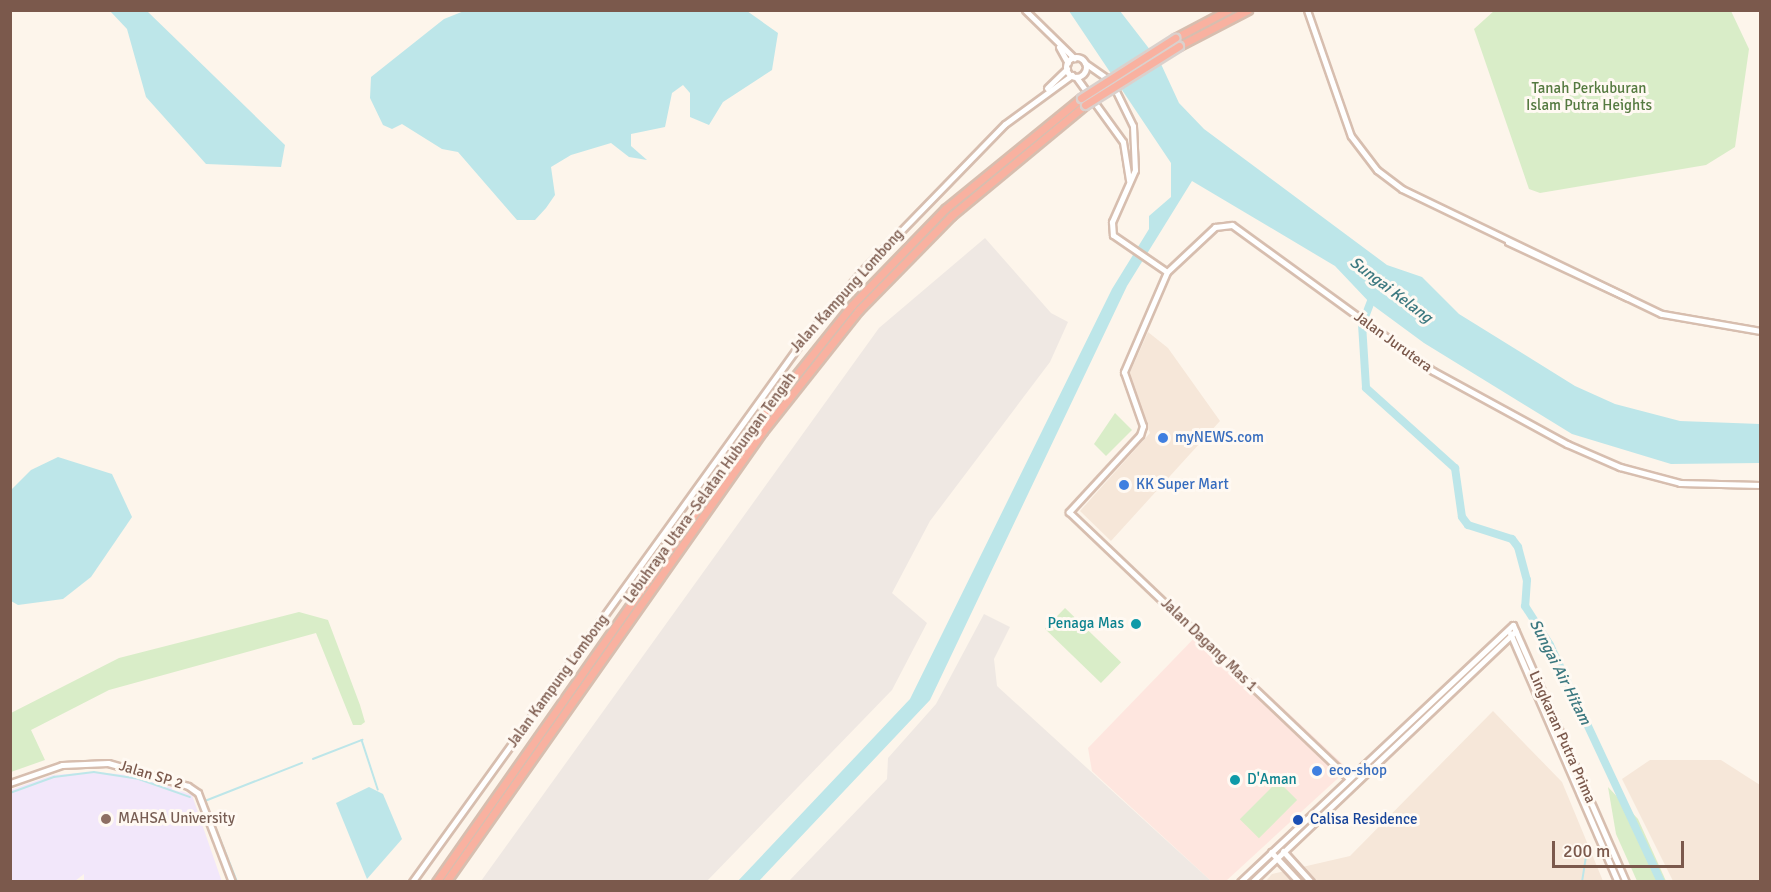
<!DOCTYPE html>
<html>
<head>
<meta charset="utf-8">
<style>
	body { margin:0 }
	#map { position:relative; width:1771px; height:892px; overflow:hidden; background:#fdf5eb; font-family:Signika,sans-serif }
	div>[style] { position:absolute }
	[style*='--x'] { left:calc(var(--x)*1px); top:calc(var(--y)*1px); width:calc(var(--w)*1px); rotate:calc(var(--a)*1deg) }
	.residential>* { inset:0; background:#f6e7d9 }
	.commercial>* { inset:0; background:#fee6df }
	.industrial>* { inset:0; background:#efe8e3 }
	.education>* { inset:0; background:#f2e7fa }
	.green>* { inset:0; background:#d9edc8; transform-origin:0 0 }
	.water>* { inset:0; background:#bde6e9 }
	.stream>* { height:1.5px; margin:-0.75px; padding:0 0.75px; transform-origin:0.75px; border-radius:0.75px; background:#bde6e9 }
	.river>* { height:8px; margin:-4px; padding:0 4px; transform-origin:4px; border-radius:4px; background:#bde6e9 }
	.roads { filter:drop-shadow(2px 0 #d7beaf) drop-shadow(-2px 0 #d7beaf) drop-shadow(0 2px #d7beaf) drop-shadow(0 -2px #d7beaf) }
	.secondary>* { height:5px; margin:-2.5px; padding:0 2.5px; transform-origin:2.5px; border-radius:2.5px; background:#fff }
	.secondary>.ring { margin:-2.5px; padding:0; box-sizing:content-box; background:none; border:5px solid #fff; border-radius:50% }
	.highway>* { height:7px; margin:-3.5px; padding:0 3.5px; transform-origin:3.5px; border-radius:3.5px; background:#f9b1a0 }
	.bridges { filter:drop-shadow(2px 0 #dad1cd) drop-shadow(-2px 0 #dad1cd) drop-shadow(0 2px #dad1cd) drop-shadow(0 -2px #dad1cd) }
	.highway-bridge>* { height:7px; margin:-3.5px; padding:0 3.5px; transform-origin:3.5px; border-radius:3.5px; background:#f9b1a0 }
	.dots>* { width:16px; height:16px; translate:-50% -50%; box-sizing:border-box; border:3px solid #fff9f2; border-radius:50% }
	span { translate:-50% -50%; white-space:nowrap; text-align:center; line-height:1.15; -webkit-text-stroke:6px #fff9f2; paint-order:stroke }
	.park-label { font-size:15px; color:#557a40 }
	.street-label { font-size:15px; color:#7b594c }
	.shop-label { font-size:15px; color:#366cbe }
	.left { translate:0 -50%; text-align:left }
	.culture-label { font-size:15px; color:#0d838f }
	.right { translate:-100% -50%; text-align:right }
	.education-label { font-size:15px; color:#785e54 }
	.transit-label { font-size:15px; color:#164399 }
	.water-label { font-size:16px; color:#3d7980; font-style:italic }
	.frame { position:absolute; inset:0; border:12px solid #7b594c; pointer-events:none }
	.scale { position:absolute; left:1552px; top:841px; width:132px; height:27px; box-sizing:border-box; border:3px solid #7b594c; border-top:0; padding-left:8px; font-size:18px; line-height:21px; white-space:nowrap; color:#7b594c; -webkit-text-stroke:4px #fff9f2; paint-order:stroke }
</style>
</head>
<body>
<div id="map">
	<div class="residential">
		<i style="clip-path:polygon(1148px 332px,1168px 348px,1220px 421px,1111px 541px,1080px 511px,1150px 433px,1128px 377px)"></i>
		<i style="clip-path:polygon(1493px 711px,1562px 782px,1603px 881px,1265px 882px,1272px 874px,1350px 856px)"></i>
		<i style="clip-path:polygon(1650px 760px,1721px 760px,1760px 785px,1760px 881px,1673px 881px,1622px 779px)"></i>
	</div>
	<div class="commercial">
		<i style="clip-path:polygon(1201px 631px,1348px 769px,1226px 881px,1211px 881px,1092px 771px,1088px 748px)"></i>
	</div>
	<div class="industrial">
		<i style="clip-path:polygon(985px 238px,1051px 313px,1068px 322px,1050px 362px,930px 521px,892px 593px,927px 623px,892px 690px,707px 881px,481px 881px,879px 328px)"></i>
		<i style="clip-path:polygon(984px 614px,1010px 627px,994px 659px,997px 686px,1211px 881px,789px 881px,887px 779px,888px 758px,936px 704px)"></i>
	</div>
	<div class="education">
		<i style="clip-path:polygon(94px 772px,140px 776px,192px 795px,222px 882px,84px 882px,84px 874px,75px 881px,11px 881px,10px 790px,53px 775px)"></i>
	</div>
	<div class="green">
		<i style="clip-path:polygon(1495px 10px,1731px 11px,1749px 49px,1735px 147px,1706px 165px,1540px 193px,1529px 189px,1474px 29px)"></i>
		<i style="clip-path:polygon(1115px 413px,1132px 430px,1106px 456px,1094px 444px)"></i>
		<i style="left:1065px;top:608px;width:78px;height:29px;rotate:44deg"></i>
		<i style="clip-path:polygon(299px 612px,328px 620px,360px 705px,365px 722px,361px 725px,353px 725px,316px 633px,109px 690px,31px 730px,45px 760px,11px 772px,11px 713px,119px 658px)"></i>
		<i style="left:1278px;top:781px;width:27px;height:54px;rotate:45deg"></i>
		<i style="clip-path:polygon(1608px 787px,1638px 819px,1666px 881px,1637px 881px,1616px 834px)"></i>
	</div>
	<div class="water">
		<i style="clip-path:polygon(110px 11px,147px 11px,285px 145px,281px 167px,206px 164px,146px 97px,127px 29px)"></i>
		<i style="clip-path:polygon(464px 11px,747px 11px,778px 33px,772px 70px,723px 102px,709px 125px,690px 117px,690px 93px,683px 85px,672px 93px,665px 127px,631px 134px,631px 146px,647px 160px,629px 157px,611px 143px,571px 155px,551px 167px,555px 195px,546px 208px,535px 220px,517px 220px,458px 152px,442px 149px,402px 124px,392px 129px,383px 125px,370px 98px,371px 77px,444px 19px)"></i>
		<i style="clip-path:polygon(1069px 11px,1120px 11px,1161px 64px,1179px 103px,1204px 129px,1387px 265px,1422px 277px,1459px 314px,1575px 386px,1615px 404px,1680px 421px,1760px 424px,1760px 463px,1671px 464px,1572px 434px,1424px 343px,1371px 304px,1335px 266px,1192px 181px,1127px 286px,930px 700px,759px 881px,737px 882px,910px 699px,1112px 289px,1149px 229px,1149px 216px,1171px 197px,1171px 163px)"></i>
		<i style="clip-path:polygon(58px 457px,112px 474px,132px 517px,91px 577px,63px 599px,18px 605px,11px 601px,11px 490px,31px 470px)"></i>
		<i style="clip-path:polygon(369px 787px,383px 794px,402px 839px,367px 879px,336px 803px)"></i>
	</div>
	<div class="stream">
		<i style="--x:313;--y:759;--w:53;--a:-21.2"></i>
		<i style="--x:362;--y:740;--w:52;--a:71.9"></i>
		<i style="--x:10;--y:793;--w:47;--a:-20"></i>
		<i style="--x:54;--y:777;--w:40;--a:-7.1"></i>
		<i style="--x:94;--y:772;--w:46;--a:8.8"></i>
		<i style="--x:139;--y:779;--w:54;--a:19.4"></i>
		<i style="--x:237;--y:882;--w:87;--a:-111.6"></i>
		<i style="--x:205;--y:801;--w:104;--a:-21.4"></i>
		<i style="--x:1582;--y:882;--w:25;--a:-81"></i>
	</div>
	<div class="river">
		<i style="--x:1373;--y:296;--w:30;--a:111"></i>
		<i style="--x:1362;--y:324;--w:64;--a:86.4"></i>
		<i style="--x:1366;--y:388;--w:120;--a:42"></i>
		<i style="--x:1455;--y:468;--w:49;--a:81.9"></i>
		<i style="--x:1462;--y:517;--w:10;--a:53"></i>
		<i style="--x:1468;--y:525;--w:46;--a:17.7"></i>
		<i style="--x:1512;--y:539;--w:10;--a:53"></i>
		<i style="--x:1518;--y:547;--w:34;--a:75"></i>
		<i style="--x:1527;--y:580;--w:26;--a:94"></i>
		<i style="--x:1525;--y:606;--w:46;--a:57.3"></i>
		<i style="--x:1550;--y:645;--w:262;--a:64.9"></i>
	</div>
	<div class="roads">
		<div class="secondary">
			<i style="--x:1025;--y:10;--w:69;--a:44.4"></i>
			<i style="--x:1307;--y:10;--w:133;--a:70.8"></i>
			<i style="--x:1351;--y:136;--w:43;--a:52.6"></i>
			<i style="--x:1377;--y:170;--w:31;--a:37"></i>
			<i style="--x:1402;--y:189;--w:288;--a:25.7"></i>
			<i style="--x:1662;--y:314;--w:99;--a:9.8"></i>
			<i style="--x:1059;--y:47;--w:18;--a:61"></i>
			<i class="ring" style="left:1066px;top:57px;width:15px;height:15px"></i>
			<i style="--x:1085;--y:63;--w:32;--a:35"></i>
			<i style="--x:1111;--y:81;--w:50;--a:63.9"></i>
			<i style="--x:1133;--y:126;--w:44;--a:87.4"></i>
			<i style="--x:1135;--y:170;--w:57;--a:113.9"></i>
			<i style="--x:1112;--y:222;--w:13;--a:86"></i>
			<i style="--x:1113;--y:235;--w:65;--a:34.4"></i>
			<i style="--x:1076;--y:77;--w:80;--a:54.1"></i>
			<i style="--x:1123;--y:142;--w:39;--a:81"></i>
			<i style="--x:1047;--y:88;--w:28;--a:-44"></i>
			<i style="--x:1508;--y:242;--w:132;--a:25"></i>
			<i style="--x:1167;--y:272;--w:66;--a:-43.2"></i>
			<i style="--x:1215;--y:227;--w:17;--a:-7"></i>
			<i style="--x:1232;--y:225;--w:248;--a:36"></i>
			<i style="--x:1433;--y:371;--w:153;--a:28.6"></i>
			<i style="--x:1567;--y:444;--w:58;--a:23.5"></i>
			<i style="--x:1620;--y:467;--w:62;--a:14.9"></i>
			<i style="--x:1680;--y:483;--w:80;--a:1.4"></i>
			<i style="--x:1167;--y:272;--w:109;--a:113.3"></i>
			<i style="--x:1124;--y:372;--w:57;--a:70.6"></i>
			<i style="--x:1143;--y:426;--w:9;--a:108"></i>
			<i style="--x:1140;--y:435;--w:105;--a:132.7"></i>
			<i style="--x:1069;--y:512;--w:385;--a:43.6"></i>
			<i style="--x:1510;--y:633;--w:271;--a:66.6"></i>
			<i style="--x:10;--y:783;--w:55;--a:-19.1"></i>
			<i style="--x:62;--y:765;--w:46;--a:-2.5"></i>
			<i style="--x:108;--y:763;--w:83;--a:16"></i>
			<i style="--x:188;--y:786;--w:12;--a:35"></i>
			<i style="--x:198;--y:793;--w:95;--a:69.1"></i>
			<i style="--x:1283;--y:851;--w:42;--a:47.9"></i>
			<i style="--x:1271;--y:852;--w:41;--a:47"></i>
			<i style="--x:412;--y:882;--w:663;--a:-54.2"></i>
			<i style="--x:800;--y:344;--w:94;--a:-49.7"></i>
			<i style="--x:861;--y:272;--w:206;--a:-45.8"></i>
			<i style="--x:1005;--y:124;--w:83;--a:-36.2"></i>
			<i style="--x:1240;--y:882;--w:375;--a:-43.3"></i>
			<i style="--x:1513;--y:625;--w:281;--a:66.3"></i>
			<i style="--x:1252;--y:882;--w:364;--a:-43.6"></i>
		</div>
		<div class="highway">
			<i style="--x:1175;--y:38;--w:60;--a:-27.8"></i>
			<i style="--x:1179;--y:46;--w:78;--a:-27.6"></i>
			<i style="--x:436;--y:882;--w:564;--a:-54.96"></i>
			<i style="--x:760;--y:420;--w:147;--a:-51.3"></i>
			<i style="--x:852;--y:305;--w:134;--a:-45.9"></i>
			<i style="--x:945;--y:209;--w:176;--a:-39.2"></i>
			<i style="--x:446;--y:882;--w:551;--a:-54.9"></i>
			<i style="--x:763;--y:431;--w:154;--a:-51.6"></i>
			<i style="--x:859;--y:310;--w:132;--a:-45.6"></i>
			<i style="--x:951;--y:216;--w:174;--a:-39.6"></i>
		</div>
	</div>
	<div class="bridges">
		<div class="highway-bridge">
			<i style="--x:1081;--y:98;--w:112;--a:-32.6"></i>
			<i style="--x:1085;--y:105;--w:111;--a:-32.1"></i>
		</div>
	</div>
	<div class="dots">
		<i style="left:1163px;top:438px;background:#3f7fe0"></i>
		<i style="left:1124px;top:485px;background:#3f7fe0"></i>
		<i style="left:1136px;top:624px;background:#0f9aa8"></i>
		<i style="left:1317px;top:771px;background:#3f7fe0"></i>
		<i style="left:1235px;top:780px;background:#0f9aa8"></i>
		<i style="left:106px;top:819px;background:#8d6e63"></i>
		<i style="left:1298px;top:820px;background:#1a4fb4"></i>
	</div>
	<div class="park-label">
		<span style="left:1589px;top:97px">Tanah Perkuburan<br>Islam Putra Heights</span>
	</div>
	<div class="street-label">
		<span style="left:847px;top:291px;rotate:-48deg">Jalan Kampung Lombong</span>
		<span style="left:1393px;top:342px;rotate:36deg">Jalan Jurutera</span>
		<span style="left:710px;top:488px;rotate:-54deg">Lebuhraya Utara–Selatan Hubungan Tengah</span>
		<span style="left:1209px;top:645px;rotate:44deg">Jalan Dagang Mas 1</span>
		<span style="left:558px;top:681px;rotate:-54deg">Jalan Kampung Lombong</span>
		<span style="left:1562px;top:737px;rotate:66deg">Lingkaran Putra Prima</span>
		<span style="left:151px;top:775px;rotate:17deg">Jalan SP 2</span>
	</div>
	<div class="shop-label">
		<span class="left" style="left:1175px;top:438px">myNEWS.com</span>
		<span class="left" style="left:1136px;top:485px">KK Super Mart</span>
		<span class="left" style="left:1329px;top:771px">eco-shop</span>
	</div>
	<div class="culture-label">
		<span class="right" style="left:1124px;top:624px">Penaga Mas</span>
		<span class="left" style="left:1247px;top:780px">D'Aman</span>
	</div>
	<div class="education-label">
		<span class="left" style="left:118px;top:819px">MAHSA University</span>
	</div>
	<div class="transit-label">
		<span class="left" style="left:1310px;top:820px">Calisa Residence</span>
	</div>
	<div class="water-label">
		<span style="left:1391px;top:290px;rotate:37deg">Sungai Kelang</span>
		<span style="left:1560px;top:672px;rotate:63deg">Sungai Air Hitam</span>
	</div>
	<div class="frame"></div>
	<div class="scale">200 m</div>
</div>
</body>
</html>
